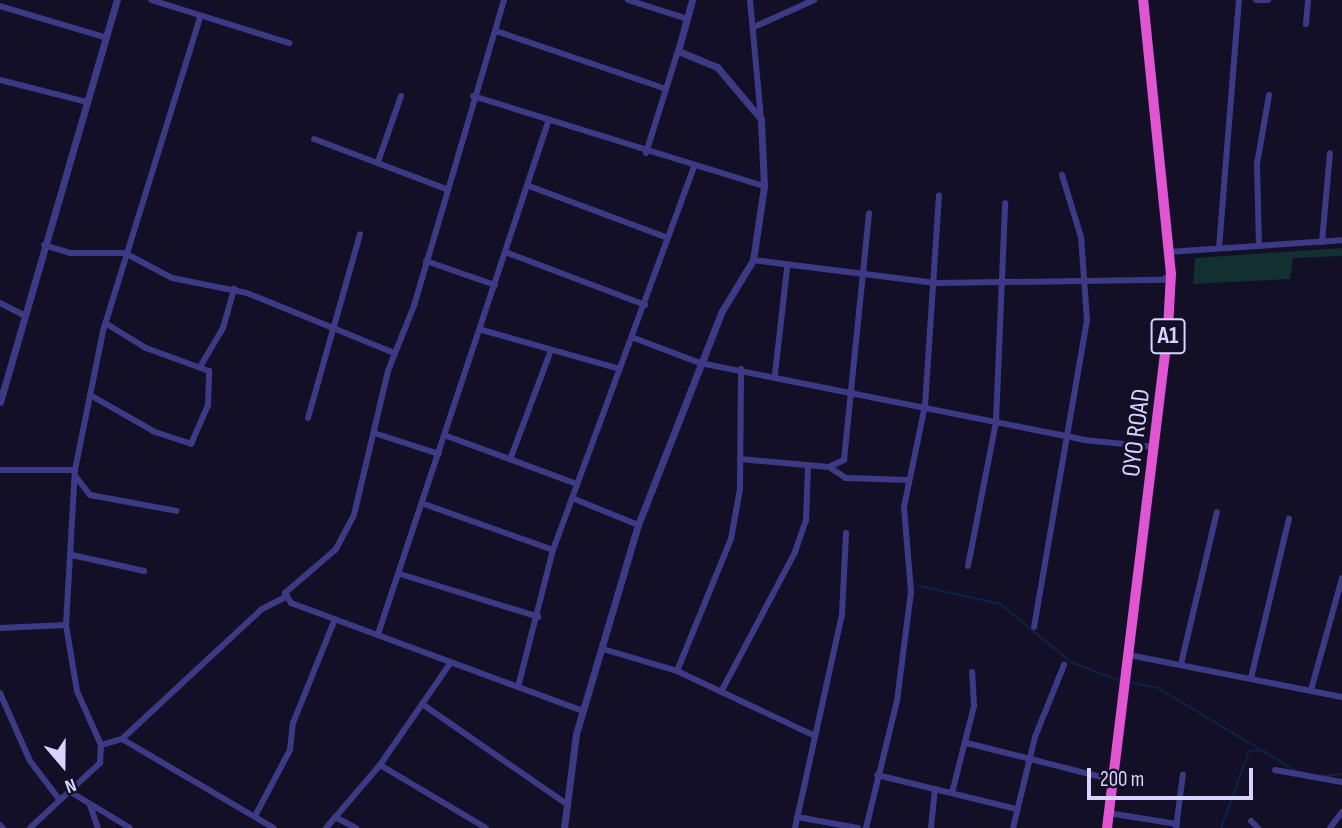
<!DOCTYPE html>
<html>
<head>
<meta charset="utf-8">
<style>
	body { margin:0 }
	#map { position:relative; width:1342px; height:828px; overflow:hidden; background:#130f26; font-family:"Sofia Sans Condensed",sans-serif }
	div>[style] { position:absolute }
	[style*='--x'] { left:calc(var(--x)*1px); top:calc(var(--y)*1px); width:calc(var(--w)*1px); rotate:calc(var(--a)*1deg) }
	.green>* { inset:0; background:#12302f }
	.stream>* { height:2px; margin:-1px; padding:0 1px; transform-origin:1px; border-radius:1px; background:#0c2248 }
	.minor>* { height:6px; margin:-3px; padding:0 3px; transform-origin:3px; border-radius:3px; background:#3d3a85 }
	.tertiary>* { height:7px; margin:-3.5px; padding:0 3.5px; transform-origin:3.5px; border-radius:3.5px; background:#3d3a85 }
	.trunk>* { height:10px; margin:-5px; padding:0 5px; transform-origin:5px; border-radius:5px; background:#e055d1 }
	span { translate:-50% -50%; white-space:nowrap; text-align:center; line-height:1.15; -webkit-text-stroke:6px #130f26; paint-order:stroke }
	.shield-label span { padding:2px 5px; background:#130f26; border:2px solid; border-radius:5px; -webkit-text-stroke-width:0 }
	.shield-label { font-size:24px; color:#d9d4ff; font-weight:700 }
	.street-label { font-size:26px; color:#d9d4ff }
	.north { position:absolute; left:28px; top:730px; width:70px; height:70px; -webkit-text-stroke:5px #130f26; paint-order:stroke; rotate:160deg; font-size:19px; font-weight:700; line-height:28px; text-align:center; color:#d9d4ff }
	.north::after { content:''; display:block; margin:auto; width:24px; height:32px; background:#d9d4ff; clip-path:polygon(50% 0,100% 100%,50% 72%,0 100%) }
	.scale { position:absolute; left:1087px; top:768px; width:166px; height:32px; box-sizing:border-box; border:4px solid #d9d4ff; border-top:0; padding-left:9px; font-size:21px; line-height:24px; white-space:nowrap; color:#d9d4ff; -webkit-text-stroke:5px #130f26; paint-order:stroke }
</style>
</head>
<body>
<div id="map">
	<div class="green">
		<i style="clip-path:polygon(1342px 248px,1342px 256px,1293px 258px,1290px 279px,1193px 284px,1195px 258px)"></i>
	</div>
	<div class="stream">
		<i style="--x:920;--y:586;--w:82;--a:12.7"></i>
		<i style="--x:1000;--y:604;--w:92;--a:39.2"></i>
		<i style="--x:1071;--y:662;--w:56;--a:21"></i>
		<i style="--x:1128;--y:682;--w:31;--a:11"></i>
		<i style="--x:1158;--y:688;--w:161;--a:31"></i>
		<i style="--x:1325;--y:776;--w:17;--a:-7"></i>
		<i style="--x:1221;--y:828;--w:82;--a:-70"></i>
		<i style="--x:1249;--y:751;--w:17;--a:-3"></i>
	</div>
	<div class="minor">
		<i style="--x:151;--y:0;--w:145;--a:17.3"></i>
		<i style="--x:504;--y:0;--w:316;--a:106.4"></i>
		<i style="--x:415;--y:303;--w:73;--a:111.7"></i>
		<i style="--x:388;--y:371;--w:148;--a:103.3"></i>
		<i style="--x:354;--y:515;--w:40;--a:118"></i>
		<i style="--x:335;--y:550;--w:66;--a:139.3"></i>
		<i style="--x:285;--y:593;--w:12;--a:59"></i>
		<i style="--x:291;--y:603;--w:311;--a:20.3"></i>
		<i style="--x:628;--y:0;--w:63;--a:17.6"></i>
		<i style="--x:750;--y:0;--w:120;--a:84.7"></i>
		<i style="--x:1256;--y:0;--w:12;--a:0"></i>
		<i style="--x:0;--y:6;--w:109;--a:16.6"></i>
		<i style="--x:1306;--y:24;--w:24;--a:-85"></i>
		<i style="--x:754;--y:27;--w:66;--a:-24.2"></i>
		<i style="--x:496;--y:31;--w:176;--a:18.8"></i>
		<i style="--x:0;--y:80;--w:86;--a:14.2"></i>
		<i style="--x:473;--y:96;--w:305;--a:17.2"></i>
		<i style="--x:314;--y:139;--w:141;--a:20.7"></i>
		<i style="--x:646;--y:153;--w:107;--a:-72.6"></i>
		<i style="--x:378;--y:162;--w:70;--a:-70.8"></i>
		<i style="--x:529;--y:186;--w:148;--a:20.5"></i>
		<i style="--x:1322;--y:242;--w:89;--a:-84.9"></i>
		<i style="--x:44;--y:245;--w:27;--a:17"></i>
		<i style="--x:70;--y:253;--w:55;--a:0"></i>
		<i style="--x:125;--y:253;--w:53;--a:28"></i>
		<i style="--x:172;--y:278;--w:76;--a:11.3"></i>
		<i style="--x:247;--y:293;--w:159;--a:22.2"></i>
		<i style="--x:1259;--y:246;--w:82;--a:-91.4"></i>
		<i style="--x:1257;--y:164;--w:70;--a:-80.1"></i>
		<i style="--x:1219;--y:248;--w:249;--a:-85.4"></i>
		<i style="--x:505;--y:252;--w:150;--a:20.7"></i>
		<i style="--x:1168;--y:252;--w:174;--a:-3.9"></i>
		<i style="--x:753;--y:260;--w:184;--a:7.2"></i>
		<i style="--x:936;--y:283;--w:227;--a:-0.8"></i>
		<i style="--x:1163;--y:280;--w:10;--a:-37"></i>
		<i style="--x:426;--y:261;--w:73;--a:19.2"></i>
		<i style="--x:0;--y:303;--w:28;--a:27"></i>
		<i style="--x:482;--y:330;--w:143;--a:15.8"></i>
		<i style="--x:634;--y:338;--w:71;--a:20.7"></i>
		<i style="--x:700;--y:363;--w:392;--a:11.3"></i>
		<i style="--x:1084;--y:440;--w:71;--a:5.6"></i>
		<i style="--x:200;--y:367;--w:45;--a:-59.5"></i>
		<i style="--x:223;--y:328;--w:41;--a:-74.2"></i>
		<i style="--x:775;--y:374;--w:107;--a:-83.5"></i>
		<i style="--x:90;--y:395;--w:75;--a:29.6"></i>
		<i style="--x:155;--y:432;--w:38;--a:18"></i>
		<i style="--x:191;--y:444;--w:43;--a:-66.4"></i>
		<i style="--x:208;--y:405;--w:34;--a:-88"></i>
		<i style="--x:209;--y:371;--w:67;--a:-159.9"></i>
		<i style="--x:146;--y:348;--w:48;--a:-148.6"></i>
		<i style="--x:308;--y:418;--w:191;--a:-74.2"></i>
		<i style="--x:374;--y:433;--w:68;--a:17.9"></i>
		<i style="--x:447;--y:436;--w:139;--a:20.3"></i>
		<i style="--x:511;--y:457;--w:114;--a:-69.5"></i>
		<i style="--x:740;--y:459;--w:89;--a:5.1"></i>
		<i style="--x:829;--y:467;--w:17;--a:-25"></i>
		<i style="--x:844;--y:460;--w:248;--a:-84.2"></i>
		<i style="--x:829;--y:467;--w:20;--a:33"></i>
		<i style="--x:846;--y:478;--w:62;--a:1.8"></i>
		<i style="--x:0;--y:470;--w:75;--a:0"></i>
		<i style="--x:76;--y:477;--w:23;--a:52"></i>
		<i style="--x:90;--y:495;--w:88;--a:10.4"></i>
		<i style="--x:572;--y:498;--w:71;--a:22.2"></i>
		<i style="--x:424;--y:504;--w:137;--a:19.6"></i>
		<i style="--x:72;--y:555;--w:74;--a:12.5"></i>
		<i style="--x:968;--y:566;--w:147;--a:-79"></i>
		<i style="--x:996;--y:422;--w:219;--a:-87.6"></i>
		<i style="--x:400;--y:574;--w:145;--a:17.2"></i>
		<i style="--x:1034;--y:627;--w:312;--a:-80.2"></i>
		<i style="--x:1087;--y:320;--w:83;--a:-94.1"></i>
		<i style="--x:1081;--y:237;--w:65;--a:-107"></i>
		<i style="--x:0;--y:628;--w:66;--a:-2.6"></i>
		<i style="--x:378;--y:634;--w:539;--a:-71.63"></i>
		<i style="--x:603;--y:649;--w:77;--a:16.6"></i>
		<i style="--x:677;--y:671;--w:150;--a:25.2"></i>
		<i style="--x:1129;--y:655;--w:217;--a:11.2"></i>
		<i style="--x:1181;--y:664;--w:156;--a:-76.7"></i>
		<i style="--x:677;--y:671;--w:143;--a:-67.8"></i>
		<i style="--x:731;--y:539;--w:51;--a:-79.8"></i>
		<i style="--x:740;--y:489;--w:120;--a:-89.5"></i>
		<i style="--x:1251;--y:678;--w:164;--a:-76.6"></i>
		<i style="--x:518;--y:687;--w:141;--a:-75.7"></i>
		<i style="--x:553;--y:550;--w:408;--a:-69.8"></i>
		<i style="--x:1311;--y:690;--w:116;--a:-74.5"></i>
		<i style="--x:721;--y:692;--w:158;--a:-62.1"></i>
		<i style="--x:795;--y:552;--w:34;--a:-71"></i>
		<i style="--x:806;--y:520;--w:53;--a:-87.8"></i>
		<i style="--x:0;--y:693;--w:74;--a:66.2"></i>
		<i style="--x:30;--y:761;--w:48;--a:52.7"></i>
		<i style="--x:425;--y:706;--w:174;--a:34.7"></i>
		<i style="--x:122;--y:739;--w:176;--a:30.4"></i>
		<i style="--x:967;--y:743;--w:151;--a:14.2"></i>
		<i style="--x:101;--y:745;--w:59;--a:-114"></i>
		<i style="--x:77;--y:691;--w:67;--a:-99.5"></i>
		<i style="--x:66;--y:625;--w:155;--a:-86.7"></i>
		<i style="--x:75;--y:470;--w:142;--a:-78.6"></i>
		<i style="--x:103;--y:331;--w:329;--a:-72.8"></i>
		<i style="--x:380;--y:765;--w:123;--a:30.7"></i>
		<i style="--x:1275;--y:770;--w:68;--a:10.2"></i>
		<i style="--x:877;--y:775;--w:144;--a:13.7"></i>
		<i style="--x:69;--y:791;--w:71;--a:31.2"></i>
		<i style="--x:952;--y:793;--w:90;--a:-75.8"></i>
		<i style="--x:974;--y:706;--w:34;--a:-93"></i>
		<i style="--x:90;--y:805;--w:24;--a:71"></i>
		<i style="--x:1108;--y:813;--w:70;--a:9.1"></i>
		<i style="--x:255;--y:816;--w:75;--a:-62.1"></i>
		<i style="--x:290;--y:750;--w:27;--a:-84"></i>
		<i style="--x:293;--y:723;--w:112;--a:-68"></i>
		<i style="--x:335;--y:817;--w:24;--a:28"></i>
		<i style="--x:797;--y:817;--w:62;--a:10.2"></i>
		<i style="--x:1251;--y:821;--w:10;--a:45"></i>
		<i style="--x:0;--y:825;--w:4;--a:45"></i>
		<i style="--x:931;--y:827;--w:38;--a:-84"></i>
		<i style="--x:30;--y:828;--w:96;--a:-42.9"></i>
		<i style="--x:100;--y:763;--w:18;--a:-87"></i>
		<i style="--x:101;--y:745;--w:22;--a:-16"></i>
		<i style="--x:122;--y:739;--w:191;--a:-42.9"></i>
		<i style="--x:262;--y:609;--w:27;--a:-27"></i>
		<i style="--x:326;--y:828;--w:83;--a:-49.4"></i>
		<i style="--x:380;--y:765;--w:125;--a:-55.4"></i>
		<i style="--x:795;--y:828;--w:218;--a:-77.6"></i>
		<i style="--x:842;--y:615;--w:82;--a:-87.2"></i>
		<i style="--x:866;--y:828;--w:131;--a:-76.3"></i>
		<i style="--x:897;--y:701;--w:111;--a:-82.7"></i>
		<i style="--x:911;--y:591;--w:84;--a:-94.8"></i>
		<i style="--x:904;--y:507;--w:103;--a:-78.3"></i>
		<i style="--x:925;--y:406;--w:211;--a:-86.2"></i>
		<i style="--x:1013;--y:828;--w:94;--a:-76.4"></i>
		<i style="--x:1035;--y:737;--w:78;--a:-68.1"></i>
		<i style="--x:1176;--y:828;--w:54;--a:-82.6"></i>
		<i style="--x:1330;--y:828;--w:20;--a:-53"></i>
	</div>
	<div class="tertiary">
		<i style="--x:0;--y:402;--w:419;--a:-73.8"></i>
		<i style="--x:564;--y:828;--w:95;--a:-82.7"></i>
		<i style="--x:576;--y:734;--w:218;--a:-73.5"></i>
		<i style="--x:638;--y:525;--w:230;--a:-68.6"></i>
		<i style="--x:722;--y:311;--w:60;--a:-58.7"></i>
		<i style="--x:753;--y:260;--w:75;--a:-81.5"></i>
		<i style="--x:764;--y:186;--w:67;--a:-92.6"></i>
		<i style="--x:761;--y:119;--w:68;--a:-130.2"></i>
		<i style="--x:717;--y:67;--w:42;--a:-157.7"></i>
		<i style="--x:678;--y:51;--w:53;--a:-74.6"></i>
	</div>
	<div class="trunk">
		<i style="--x:1107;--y:828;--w:503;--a:-83.03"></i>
		<i style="--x:1168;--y:329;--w:55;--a:-86.9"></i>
		<i style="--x:1171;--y:274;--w:275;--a:-95.8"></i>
	</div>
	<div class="shield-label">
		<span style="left:1168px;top:336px">A1</span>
	</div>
	<div class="street-label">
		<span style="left:1137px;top:433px;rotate:-83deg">OYO ROAD</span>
	</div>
	<div class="north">N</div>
	<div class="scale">200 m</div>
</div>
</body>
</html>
